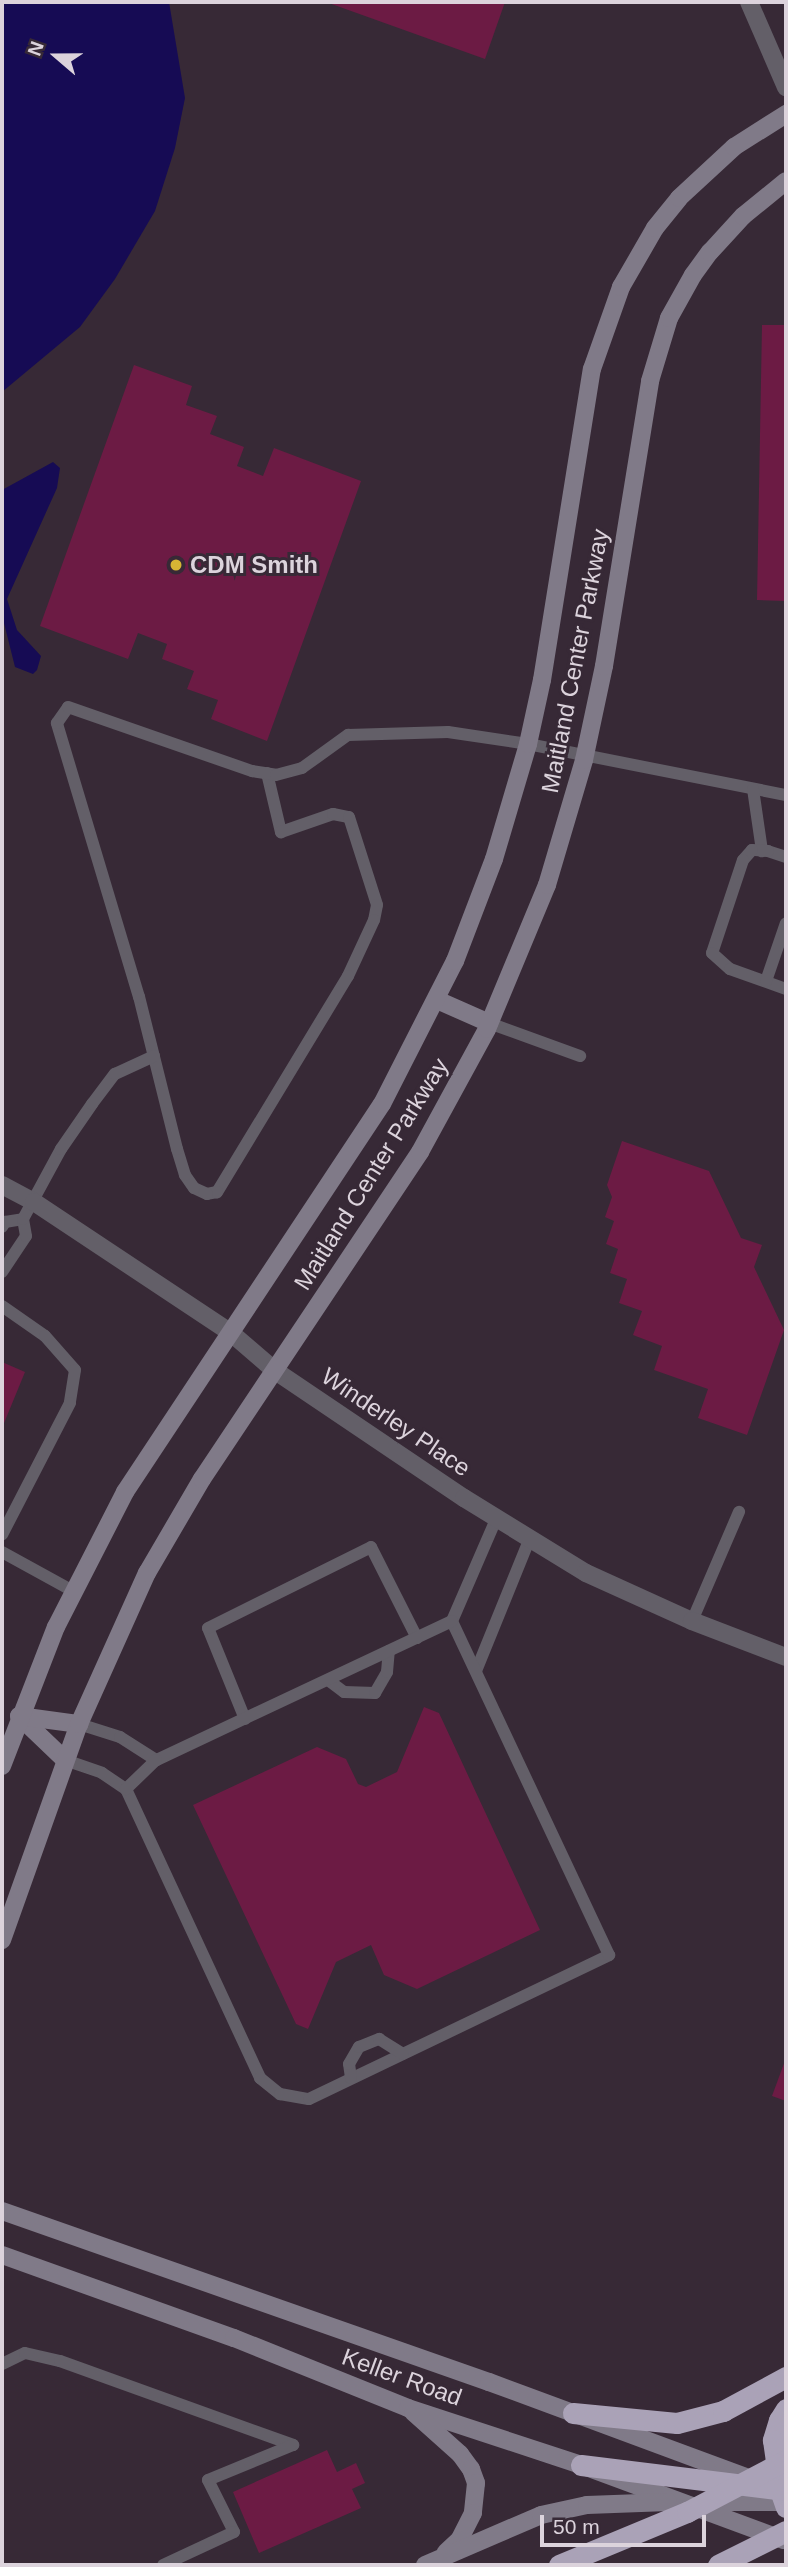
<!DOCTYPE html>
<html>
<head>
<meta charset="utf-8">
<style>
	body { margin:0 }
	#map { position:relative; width:788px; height:2567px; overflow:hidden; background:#372936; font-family:Helvetica,sans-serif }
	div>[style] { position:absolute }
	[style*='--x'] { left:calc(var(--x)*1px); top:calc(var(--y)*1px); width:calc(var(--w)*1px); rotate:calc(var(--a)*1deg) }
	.water>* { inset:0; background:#160b54 }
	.building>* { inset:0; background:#6c1b44 }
	.lane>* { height:12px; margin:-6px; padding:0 6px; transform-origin:6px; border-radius:6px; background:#635f68 }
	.street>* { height:18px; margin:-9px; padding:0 9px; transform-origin:9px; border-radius:9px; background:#635f68 }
	.secondary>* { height:18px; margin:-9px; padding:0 9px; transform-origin:9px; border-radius:9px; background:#807a88 }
	.highway>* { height:21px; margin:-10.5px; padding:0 10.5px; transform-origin:10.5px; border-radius:10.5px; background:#aaa2b7 }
	.highway-bridge>* { height:21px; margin:-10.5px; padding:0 10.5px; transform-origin:10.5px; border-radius:10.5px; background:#aaa2b7 }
	.dots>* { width:19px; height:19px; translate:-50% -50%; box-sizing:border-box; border:4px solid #372936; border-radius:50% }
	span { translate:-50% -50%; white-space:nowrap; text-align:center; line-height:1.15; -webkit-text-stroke:6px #372936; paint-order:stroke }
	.poi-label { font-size:24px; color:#dcd3dc; font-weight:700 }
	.left { translate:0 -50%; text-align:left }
	.street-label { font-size:24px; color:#dcd3dc }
	.frame { position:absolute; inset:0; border:4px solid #dcd3dc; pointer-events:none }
	.north { position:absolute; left:21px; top:21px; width:70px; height:70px; -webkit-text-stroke:5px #372936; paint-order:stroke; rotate:290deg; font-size:19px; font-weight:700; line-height:28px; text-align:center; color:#dcd3dc }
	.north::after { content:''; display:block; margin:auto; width:24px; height:32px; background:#dcd3dc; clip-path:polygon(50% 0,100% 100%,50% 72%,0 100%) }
	.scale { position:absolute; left:540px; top:2515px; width:166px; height:32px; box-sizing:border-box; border:4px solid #dcd3dc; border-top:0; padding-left:9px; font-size:21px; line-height:24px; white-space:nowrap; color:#dcd3dc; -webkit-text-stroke:5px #372936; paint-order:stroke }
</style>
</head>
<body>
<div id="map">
	<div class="water">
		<i style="clip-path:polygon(2px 2px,169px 2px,185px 98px,175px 148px,155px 211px,115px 279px,80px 327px,2px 392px)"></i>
		<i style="clip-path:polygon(53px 462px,60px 468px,57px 488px,7px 599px,17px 630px,41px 656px,37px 670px,33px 674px,15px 667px,2px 615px,2px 490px)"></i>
	</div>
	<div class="building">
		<i style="clip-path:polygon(326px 2px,505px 2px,485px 59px)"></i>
		<i style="clip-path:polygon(762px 325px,786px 325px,786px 601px,757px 600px)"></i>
		<i style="clip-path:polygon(134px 365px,192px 386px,186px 405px,217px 416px,210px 434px,244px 447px,237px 466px,263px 476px,274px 448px,361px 481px,267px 741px,211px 719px,218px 700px,187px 689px,194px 671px,162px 659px,167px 644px,138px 633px,128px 659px,40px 626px)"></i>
		<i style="clip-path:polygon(622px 1141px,709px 1171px,741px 1238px,762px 1245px,754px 1267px,784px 1330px,747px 1435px,698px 1418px,708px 1389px,654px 1370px,662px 1346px,633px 1335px,642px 1311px,619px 1303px,627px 1279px,610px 1273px,618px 1249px,606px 1244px,614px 1221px,605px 1217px,612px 1197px,607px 1185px)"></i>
		<i style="clip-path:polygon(2px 1362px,25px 1372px,2px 1428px)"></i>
		<i style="clip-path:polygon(424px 1707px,439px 1713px,540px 1930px,417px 1989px,384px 1975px,371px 1945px,336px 1962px,308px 2029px,296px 2024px,193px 1805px,317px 1747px,346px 1759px,358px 1784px,366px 1787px,397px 1772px)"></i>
		<i style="clip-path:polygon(786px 2058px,786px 2101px,772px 2096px)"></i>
		<i style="clip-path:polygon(327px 2450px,337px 2472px,356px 2463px,365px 2483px,352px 2489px,361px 2508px,259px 2553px,233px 2492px)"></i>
	</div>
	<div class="lane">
		<i style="--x:267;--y:773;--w:61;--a:76.7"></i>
		<i style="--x:281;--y:832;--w:55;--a:-19.1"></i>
		<i style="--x:333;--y:814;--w:16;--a:11"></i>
		<i style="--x:349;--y:817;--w:92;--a:72.3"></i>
		<i style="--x:377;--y:905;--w:15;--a:101"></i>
		<i style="--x:374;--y:920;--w:62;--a:114.9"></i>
		<i style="--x:348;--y:976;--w:253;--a:121.2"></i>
		<i style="--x:217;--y:1192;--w:10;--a:169"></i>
		<i style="--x:207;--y:1194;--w:14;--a:-155"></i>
		<i style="--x:194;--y:1188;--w:16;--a:-125"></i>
		<i style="--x:185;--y:1175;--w:27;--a:-107"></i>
		<i style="--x:177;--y:1149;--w:157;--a:-104"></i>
		<i style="--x:139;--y:997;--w:286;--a:-106.7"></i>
		<i style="--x:57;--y:723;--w:19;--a:-55"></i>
		<i style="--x:68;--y:707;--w:195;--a:19.2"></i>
		<i style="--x:252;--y:771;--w:24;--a:9"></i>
		<i style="--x:276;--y:775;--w:27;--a:-15"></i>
		<i style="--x:302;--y:768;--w:57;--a:-35.7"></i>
		<i style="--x:348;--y:735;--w:100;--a:-1.7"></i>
		<i style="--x:448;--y:732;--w:81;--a:8.5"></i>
		<i style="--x:528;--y:744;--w:263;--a:11.2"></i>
		<i style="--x:753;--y:789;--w:63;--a:81.7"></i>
		<i style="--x:786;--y:857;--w:19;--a:-162"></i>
		<i style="--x:768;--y:851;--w:16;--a:-176"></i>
		<i style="--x:752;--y:850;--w:13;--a:132"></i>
		<i style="--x:743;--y:860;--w:98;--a:108.4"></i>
		<i style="--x:712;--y:953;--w:24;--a:42"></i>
		<i style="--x:730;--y:969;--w:59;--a:19.7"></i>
		<i style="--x:766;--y:981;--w:61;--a:-71"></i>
		<i style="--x:489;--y:1023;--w:97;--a:19.9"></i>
		<i style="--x:2;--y:1227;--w:6;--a:-59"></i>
		<i style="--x:5;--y:1222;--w:18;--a:-9"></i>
		<i style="--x:2;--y:1272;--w:43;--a:-56.3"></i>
		<i style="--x:26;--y:1236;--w:17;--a:-100"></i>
		<i style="--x:23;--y:1219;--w:80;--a:-61.5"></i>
		<i style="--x:61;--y:1149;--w:55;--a:-55.4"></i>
		<i style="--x:92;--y:1104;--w:38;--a:-53"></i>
		<i style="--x:115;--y:1074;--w:43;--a:-24.8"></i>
		<i style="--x:2;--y:1306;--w:52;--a:34.9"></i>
		<i style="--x:45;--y:1336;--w:45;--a:48.6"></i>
		<i style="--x:75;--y:1370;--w:33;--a:99"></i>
		<i style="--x:70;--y:1403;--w:148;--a:117.3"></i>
		<i style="--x:2;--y:1552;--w:81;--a:28.8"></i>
		<i style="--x:452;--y:1621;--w:113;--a:-66.6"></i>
		<i style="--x:692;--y:1621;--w:119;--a:-66.7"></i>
		<i style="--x:476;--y:1671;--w:144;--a:-67.9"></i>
		<i style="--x:328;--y:1680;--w:20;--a:37"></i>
		<i style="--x:344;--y:1692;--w:31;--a:2"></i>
		<i style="--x:375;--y:1693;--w:24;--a:-60"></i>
		<i style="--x:387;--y:1672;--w:21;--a:-85"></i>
		<i style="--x:245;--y:1719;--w:98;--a:-112.1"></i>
		<i style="--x:208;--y:1628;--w:182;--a:-26.4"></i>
		<i style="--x:371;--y:1547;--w:102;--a:63.2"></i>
		<i style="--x:79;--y:1724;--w:43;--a:17.6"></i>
		<i style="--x:120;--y:1737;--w:43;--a:32.6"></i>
		<i style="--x:65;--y:1760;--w:39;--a:19"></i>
		<i style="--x:102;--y:1773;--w:29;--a:34"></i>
		<i style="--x:126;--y:1789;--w:319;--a:65.1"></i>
		<i style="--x:260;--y:2078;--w:26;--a:39"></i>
		<i style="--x:280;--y:2094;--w:29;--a:10"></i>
		<i style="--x:309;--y:2099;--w:333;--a:-25.6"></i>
		<i style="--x:609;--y:1955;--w:369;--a:-115.2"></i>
		<i style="--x:452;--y:1621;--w:327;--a:154.8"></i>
		<i style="--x:156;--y:1760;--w:42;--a:136"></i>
		<i style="--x:351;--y:2078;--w:14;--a:-98"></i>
		<i style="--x:349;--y:2064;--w:20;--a:-60"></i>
		<i style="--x:359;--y:2047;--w:22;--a:-22"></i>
		<i style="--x:379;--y:2039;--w:28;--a:32"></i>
		<i style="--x:2;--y:2364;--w:25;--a:-26"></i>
		<i style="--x:25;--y:2353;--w:36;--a:13"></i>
		<i style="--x:60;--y:2361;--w:248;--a:19.8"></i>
		<i style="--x:293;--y:2445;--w:92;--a:157.6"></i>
		<i style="--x:208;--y:2480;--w:58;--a:63.4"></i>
		<i style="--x:234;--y:2532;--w:78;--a:155.1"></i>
	</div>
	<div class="street">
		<i style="--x:749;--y:2;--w:93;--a:66.5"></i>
		<i style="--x:2;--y:1185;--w:36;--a:28"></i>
		<i style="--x:34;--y:1202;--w:235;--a:33.6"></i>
		<i style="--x:230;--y:1332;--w:58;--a:40.8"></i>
		<i style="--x:274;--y:1370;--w:229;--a:34"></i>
		<i style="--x:464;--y:1498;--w:143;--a:31.6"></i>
		<i style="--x:586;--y:1573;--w:116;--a:24.4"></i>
		<i style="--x:692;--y:1621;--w:101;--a:21"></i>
	</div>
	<div class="secondary">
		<i style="--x:437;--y:1000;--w:57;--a:23.9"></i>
		<i style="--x:19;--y:1716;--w:64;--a:43.7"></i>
		<i style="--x:19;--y:1716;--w:61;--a:7.6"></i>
		<i style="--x:2;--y:1766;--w:149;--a:-68.8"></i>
		<i style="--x:56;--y:1627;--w:152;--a:-62.9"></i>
		<i style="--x:125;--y:1492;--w:465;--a:-56.5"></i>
		<i style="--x:382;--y:1104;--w:161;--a:-63"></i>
		<i style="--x:455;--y:961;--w:109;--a:-69.1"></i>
		<i style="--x:494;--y:859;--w:120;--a:-73.5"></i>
		<i style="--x:528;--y:744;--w:66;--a:-77.7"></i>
		<i style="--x:542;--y:680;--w:315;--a:-80.9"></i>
		<i style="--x:592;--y:369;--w:87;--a:-70.5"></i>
		<i style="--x:621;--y:287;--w:68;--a:-60"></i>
		<i style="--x:655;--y:228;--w:38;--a:-51"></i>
		<i style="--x:679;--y:198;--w:75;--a:-42.8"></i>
		<i style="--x:734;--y:147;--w:62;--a:-32.4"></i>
		<i style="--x:2;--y:1940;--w:229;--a:-70.4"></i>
		<i style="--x:79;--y:1724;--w:166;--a:-65.8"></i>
		<i style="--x:147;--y:1573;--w:109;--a:-59.7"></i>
		<i style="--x:202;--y:1479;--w:393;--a:-56.3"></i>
		<i style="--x:420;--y:1152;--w:140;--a:-61.4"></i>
		<i style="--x:487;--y:1029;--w:156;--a:-67.4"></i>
		<i style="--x:547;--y:885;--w:130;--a:-73.5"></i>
		<i style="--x:584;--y:760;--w:96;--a:-78"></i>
		<i style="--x:604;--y:666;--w:289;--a:-80.8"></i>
		<i style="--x:650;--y:381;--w:66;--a:-73.2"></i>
		<i style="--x:669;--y:318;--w:49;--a:-60.8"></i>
		<i style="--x:693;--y:275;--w:29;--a:-54"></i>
		<i style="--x:710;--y:252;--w:49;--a:-47.5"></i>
		<i style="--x:743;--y:216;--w:55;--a:-39.1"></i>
		<i style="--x:2;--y:2211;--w:516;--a:19.35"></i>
		<i style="--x:489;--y:2382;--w:286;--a:20.3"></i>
		<i style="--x:2;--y:2255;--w:246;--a:19.7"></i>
		<i style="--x:234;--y:2338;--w:188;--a:21.9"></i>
		<i style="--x:408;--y:2408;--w:182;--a:18.2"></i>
		<i style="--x:581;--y:2465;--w:216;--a:20.3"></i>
		<i style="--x:413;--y:2412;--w:63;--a:41.8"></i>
		<i style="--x:460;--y:2454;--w:19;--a:54"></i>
		<i style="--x:471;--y:2469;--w:15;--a:70"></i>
		<i style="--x:476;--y:2483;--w:30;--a:96"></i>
		<i style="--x:473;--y:2513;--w:30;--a:117"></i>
		<i style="--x:459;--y:2540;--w:18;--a:137"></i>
		<i style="--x:707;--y:2502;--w:79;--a:0"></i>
		<i style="--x:425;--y:2565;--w:126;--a:-23.3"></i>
		<i style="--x:541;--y:2515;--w:47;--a:-12.3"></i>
		<i style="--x:587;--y:2505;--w:81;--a:-2.1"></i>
	</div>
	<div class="highway">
		<i style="--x:786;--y:2409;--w:13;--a:122"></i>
		<i style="--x:779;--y:2420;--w:21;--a:107"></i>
		<i style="--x:773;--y:2440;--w:50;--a:82"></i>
		<i style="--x:780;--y:2490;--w:18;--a:71"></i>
		<i style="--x:573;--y:2413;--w:104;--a:5.5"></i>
		<i style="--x:677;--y:2423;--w:48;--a:-14.6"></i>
		<i style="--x:723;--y:2411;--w:72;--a:-28.4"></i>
		<i style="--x:581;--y:2465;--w:207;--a:7"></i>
	</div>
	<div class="highway-bridge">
		<i style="--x:559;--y:2565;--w:139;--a:-22.5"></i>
		<i style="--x:687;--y:2512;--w:112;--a:-27.7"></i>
		<i style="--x:718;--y:2565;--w:76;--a:-26.6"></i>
	</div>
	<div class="dots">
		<i style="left:176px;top:565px;background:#d6b534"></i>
	</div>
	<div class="poi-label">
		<span class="left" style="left:190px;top:565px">CDM Smith</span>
	</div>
	<div class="street-label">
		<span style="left:575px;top:661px;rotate:-79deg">Maitland Center Parkway</span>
		<span style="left:371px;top:1174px;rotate:-58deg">Maitland Center Parkway</span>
		<span style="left:396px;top:1422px;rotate:34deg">Winderley Place</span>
		<span style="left:402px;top:2377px;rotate:20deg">Keller Road</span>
	</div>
	<div class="frame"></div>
	<div class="north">N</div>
	<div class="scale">50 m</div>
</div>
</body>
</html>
